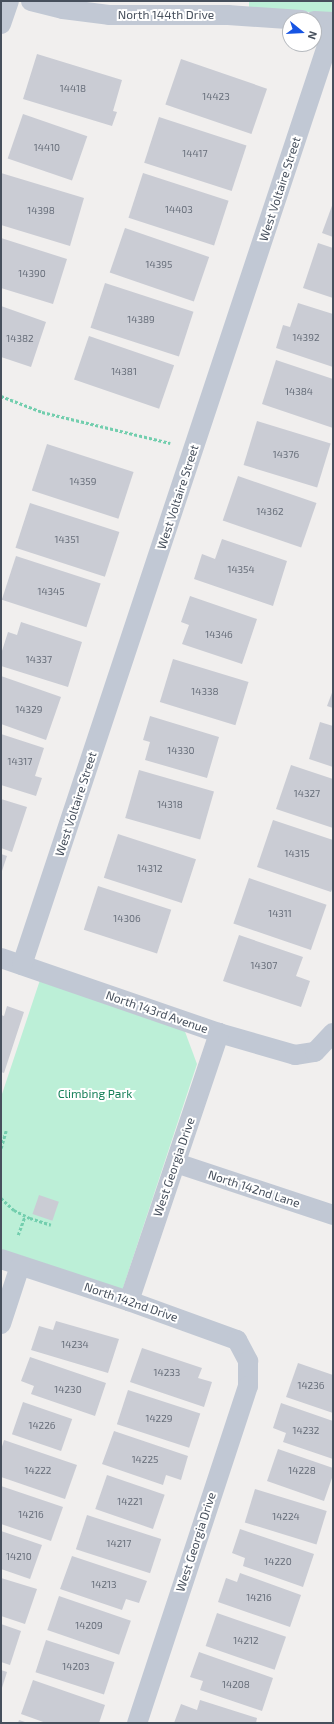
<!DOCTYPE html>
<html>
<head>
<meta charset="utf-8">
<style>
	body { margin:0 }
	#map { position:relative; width:334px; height:1724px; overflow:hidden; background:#f1efee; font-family:"Exo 2",sans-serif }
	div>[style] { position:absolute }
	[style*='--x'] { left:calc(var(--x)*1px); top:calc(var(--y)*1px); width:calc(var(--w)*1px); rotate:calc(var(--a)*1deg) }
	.green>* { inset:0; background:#bcefd7 }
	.building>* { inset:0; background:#caccd4; transform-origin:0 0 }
	.path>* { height:2.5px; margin-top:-1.25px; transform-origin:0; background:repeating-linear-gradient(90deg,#73ceae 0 3px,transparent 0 5px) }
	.minor>* { height:20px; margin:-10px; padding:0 10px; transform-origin:10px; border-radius:10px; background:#c1c8d4 }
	span { translate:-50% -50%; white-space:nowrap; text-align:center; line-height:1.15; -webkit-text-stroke:4px #fff; paint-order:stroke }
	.number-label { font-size:10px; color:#676e7a }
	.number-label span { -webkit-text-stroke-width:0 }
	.street-label { font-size:12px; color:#464f5c }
	.park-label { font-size:12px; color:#157f58 }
	.frame { position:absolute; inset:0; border:2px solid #464f5c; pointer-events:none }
	.north { position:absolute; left:282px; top:12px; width:40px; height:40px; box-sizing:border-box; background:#fff; border:1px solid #b5b9be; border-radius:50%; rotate:108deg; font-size:11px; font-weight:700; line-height:16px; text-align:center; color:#464f5c }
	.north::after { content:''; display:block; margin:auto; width:14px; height:18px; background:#1654e3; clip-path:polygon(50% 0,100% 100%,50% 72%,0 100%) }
</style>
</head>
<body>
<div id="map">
	<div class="green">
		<i style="clip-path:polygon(249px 1px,333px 1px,333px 14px,249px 7px)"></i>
		<i style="clip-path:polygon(40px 980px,184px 1029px,197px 1064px,122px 1291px,1px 1252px,1px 1097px)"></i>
	</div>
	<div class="building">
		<i style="clip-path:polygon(37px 54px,122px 80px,113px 111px,117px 112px,112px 126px,23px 99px)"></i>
		<i style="left:181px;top:59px;width:91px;height:48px;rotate:19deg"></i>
		<i style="left:23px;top:114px;width:68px;height:47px;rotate:19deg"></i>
		<i style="left:159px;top:117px;width:92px;height:48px;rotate:18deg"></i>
		<i style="clip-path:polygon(1px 173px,84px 198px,70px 246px,1px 225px)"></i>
		<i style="left:143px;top:173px;width:90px;height:47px;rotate:18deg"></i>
		<i style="clip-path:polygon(333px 203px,333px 237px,322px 233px)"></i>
		<i style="left:125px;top:228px;width:89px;height:47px;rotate:19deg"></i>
		<i style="clip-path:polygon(1px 238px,67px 259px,53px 304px,1px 288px)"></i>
		<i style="clip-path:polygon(318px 243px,333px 248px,333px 298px,303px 288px)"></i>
		<i style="left:105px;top:283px;width:93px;height:47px;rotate:18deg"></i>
		<i style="clip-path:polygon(298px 303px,333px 314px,333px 367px,276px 348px,283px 325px,290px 327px)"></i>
		<i style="clip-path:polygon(1px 306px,46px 322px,31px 367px,1px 357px)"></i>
		<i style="left:89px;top:336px;width:90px;height:46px;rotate:19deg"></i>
		<i style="clip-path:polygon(276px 360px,333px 379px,333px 428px,262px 404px)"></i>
		<i style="left:257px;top:421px;width:77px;height:46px;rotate:17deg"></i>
		<i style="left:47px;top:444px;width:91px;height:49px;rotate:18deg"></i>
		<i style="left:238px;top:476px;width:83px;height:47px;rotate:19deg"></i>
		<i style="left:30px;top:503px;width:94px;height:47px;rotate:18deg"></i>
		<i style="clip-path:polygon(222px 539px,287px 561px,273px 606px,194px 579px,202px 554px,215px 559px)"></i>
		<i style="left:16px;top:556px;width:89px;height:46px;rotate:18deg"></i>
		<i style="clip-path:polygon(190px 596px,257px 619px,242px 664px,182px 644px,189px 625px,181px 622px)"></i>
		<i style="clip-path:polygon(21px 622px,82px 642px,68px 687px,1px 666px,1px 654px,8px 632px,17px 635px)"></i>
		<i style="left:173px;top:659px;width:79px;height:45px;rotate:17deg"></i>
		<i style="clip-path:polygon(1px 676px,61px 697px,46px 740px,1px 724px)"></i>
		<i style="clip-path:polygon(333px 690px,333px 708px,327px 706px)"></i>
		<i style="clip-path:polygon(150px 716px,219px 737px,207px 778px,145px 760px,150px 742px,143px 740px)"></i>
		<i style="clip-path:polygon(320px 722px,333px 726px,333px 767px,309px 759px)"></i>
		<i style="clip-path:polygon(1px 734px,44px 748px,35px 776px,42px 778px,36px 796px,1px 785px)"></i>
		<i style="clip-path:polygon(291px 765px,333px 779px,333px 828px,276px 809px)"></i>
		<i style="left:139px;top:770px;width:78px;height:50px;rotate:16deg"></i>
		<i style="clip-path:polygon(1px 799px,27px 807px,12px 852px,1px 848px)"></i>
		<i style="clip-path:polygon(273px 820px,333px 840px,333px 887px,331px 892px,257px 867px)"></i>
		<i style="left:118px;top:834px;width:82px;height:46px;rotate:18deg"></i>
		<i style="clip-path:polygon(1px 854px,7px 856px,1px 874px)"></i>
		<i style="left:249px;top:878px;width:82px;height:48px;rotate:19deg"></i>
		<i style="left:98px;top:886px;width:77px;height:46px;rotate:18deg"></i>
		<i style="clip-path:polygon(239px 935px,303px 957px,296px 976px,310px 981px,301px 1007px,223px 981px)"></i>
		<i style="clip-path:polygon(7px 1006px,24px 1012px,4px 1073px,1px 1072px,1px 1015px,4px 1016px)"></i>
		<i style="left:39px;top:1195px;width:21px;height:20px;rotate:19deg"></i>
		<i style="clip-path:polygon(56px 1321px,119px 1339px,108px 1373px,31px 1350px,39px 1326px,53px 1330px)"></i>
		<i style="clip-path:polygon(142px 1348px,202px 1368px,198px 1378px,212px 1382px,204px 1407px,130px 1382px)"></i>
		<i style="clip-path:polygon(30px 1357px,106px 1383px,95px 1416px,31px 1394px,34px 1386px,21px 1381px)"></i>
		<i style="clip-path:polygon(298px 1363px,333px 1375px,333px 1413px,286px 1397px)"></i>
		<i style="left:128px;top:1390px;width:76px;height:36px;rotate:18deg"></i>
		<i style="left:23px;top:1402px;width:52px;height:34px;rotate:19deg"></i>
		<i style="clip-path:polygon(281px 1403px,333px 1421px,333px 1459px,283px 1442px,286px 1433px,273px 1428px)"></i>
		<i style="clip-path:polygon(114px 1431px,188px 1456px,181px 1480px,166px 1475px,163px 1485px,102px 1464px)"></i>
		<i style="clip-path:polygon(4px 1440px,77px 1465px,65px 1499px,1px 1477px,1px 1450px)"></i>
		<i style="clip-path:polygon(278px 1449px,333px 1468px,333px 1475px,324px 1501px,267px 1481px)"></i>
		<i style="left:107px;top:1475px;width:61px;height:36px;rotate:19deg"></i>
		<i style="clip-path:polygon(1px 1486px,63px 1507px,51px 1541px,1px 1524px)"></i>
		<i style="left:255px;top:1489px;width:75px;height:35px;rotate:17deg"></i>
		<i style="left:87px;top:1515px;width:78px;height:36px;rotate:18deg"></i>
		<i style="clip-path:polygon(240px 1529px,314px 1554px,303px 1587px,243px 1566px,245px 1558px,232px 1553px)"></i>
		<i style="clip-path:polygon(1px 1531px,42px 1545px,30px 1579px,1px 1569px)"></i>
		<i style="clip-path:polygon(72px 1556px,147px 1581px,139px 1603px,126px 1599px,122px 1610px,60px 1589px)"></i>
		<i style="clip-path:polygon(240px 1573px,301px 1595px,290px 1627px,218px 1602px,226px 1578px,237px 1582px)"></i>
		<i style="clip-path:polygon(1px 1578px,37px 1589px,25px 1624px,1px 1616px)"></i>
		<i style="left:59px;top:1596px;width:76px;height:36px;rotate:19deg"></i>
		<i style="left:217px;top:1613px;width:73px;height:35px;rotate:19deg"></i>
		<i style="clip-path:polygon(1px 1624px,21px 1631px,10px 1665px,1px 1662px)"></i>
		<i style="left:46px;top:1640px;width:72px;height:34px;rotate:18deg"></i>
		<i style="clip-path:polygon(199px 1652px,273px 1678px,262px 1711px,200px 1690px,203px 1681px,190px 1677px)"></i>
		<i style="clip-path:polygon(1px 1670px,7px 1672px,1px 1691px)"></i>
		<i style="clip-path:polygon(33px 1680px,105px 1705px,99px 1723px,46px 1723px,21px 1714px)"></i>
		<i style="clip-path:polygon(200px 1700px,257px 1718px,256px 1723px,174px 1723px,181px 1704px,197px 1710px)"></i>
		<i style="clip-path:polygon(19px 1720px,28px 1723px,18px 1723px)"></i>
	</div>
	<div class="path">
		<i style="--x:1;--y:396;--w:44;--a:21.3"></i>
		<i style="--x:42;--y:412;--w:132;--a:13.6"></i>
		<i style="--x:1;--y:1148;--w:18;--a:-74"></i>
		<i style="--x:1;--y:1198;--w:18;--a:43"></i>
		<i style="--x:14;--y:1210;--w:18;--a:27"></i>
		<i style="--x:30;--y:1218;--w:22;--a:18"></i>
		<i style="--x:18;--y:1235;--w:20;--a:-70"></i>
	</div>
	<div class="minor">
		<i style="--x:31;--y:1;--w:33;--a:14"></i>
		<i style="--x:63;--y:9;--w:46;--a:7.4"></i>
		<i style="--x:109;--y:15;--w:119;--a:0"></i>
		<i style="--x:228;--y:15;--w:74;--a:3.9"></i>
		<i style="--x:314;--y:21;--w:19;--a:3"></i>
		<i style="--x:1;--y:24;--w:24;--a:-71"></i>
		<i style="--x:1;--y:958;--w:231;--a:19"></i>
		<i style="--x:219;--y:1033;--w:79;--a:16.1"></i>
		<i style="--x:295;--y:1055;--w:20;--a:-9"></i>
		<i style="--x:315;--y:1052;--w:26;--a:-47"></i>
		<i style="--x:22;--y:965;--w:987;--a:-71.64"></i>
		<i style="--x:176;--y:1163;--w:165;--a:18.3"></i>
		<i style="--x:1;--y:1259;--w:135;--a:18.2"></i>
		<i style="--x:129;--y:1301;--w:115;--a:19.9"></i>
		<i style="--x:237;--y:1340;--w:24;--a:62"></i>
		<i style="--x:248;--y:1361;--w:25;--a:90"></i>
		<i style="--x:248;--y:1386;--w:355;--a:108.2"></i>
		<i style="--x:129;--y:1301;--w:283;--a:-71.4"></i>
		<i style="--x:1;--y:1324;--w:61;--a:-71.9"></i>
	</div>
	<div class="number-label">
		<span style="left:73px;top:89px">14418</span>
		<span style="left:216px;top:97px">14423</span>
		<span style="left:47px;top:148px">14410</span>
		<span style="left:195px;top:154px">14417</span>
		<span style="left:179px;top:210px">14403</span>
		<span style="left:41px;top:211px">14398</span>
		<span style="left:159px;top:265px">14395</span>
		<span style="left:32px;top:274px">14390</span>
		<span style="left:141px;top:320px">14389</span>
		<span style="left:306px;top:338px">14392</span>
		<span style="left:20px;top:339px">14382</span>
		<span style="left:124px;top:372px">14381</span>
		<span style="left:299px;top:392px">14384</span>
		<span style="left:286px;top:455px">14376</span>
		<span style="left:83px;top:482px">14359</span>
		<span style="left:270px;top:512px">14362</span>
		<span style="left:67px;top:540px">14351</span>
		<span style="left:241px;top:570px">14354</span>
		<span style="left:51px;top:592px">14345</span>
		<span style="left:219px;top:635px">14346</span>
		<span style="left:39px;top:660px">14337</span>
		<span style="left:205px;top:692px">14338</span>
		<span style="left:29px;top:710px">14329</span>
		<span style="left:181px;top:751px">14330</span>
		<span style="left:20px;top:762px">14317</span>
		<span style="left:307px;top:794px">14327</span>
		<span style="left:170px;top:805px">14318</span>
		<span style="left:297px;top:854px">14315</span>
		<span style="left:150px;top:869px">14312</span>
		<span style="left:280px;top:914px">14311</span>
		<span style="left:127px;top:919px">14306</span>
		<span style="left:264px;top:966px">14307</span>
		<span style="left:75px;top:1345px">14234</span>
		<span style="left:167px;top:1373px">14233</span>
		<span style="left:311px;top:1386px">14236</span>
		<span style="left:68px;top:1390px">14230</span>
		<span style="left:159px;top:1419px">14229</span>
		<span style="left:42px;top:1426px">14226</span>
		<span style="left:306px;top:1431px">14232</span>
		<span style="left:145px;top:1460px">14225</span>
		<span style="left:38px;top:1471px">14222</span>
		<span style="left:302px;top:1471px">14228</span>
		<span style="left:130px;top:1502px">14221</span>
		<span style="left:31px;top:1515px">14216</span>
		<span style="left:286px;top:1517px">14224</span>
		<span style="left:119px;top:1544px">14217</span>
		<span style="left:19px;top:1557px">14210</span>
		<span style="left:278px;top:1562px">14220</span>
		<span style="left:104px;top:1585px">14213</span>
		<span style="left:259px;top:1598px">14216</span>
		<span style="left:89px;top:1626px">14209</span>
		<span style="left:246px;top:1641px">14212</span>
		<span style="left:76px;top:1667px">14203</span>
		<span style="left:236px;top:1685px">14208</span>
	</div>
	<div class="street-label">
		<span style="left:166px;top:15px">North 144th Drive</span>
		<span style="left:280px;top:189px;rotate:-72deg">West Voltaire Street</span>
		<span style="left:178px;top:497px;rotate:-72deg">West Voltaire Street</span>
		<span style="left:76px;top:804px;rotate:-72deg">West Voltaire Street</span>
		<span style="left:157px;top:1012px;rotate:19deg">North 143rd Avenue</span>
		<span style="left:174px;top:1167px;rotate:-71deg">West Georgia Drive</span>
		<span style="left:254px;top:1189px;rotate:18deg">North 142nd Lane</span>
		<span style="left:131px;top:1302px;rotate:19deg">North 142nd Drive</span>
		<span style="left:196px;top:1542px;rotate:-72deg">West Georgia Drive</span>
	</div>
	<div class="park-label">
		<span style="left:95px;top:1094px">Climbing Park</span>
	</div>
	<div class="frame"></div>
	<div class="north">N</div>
</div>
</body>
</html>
